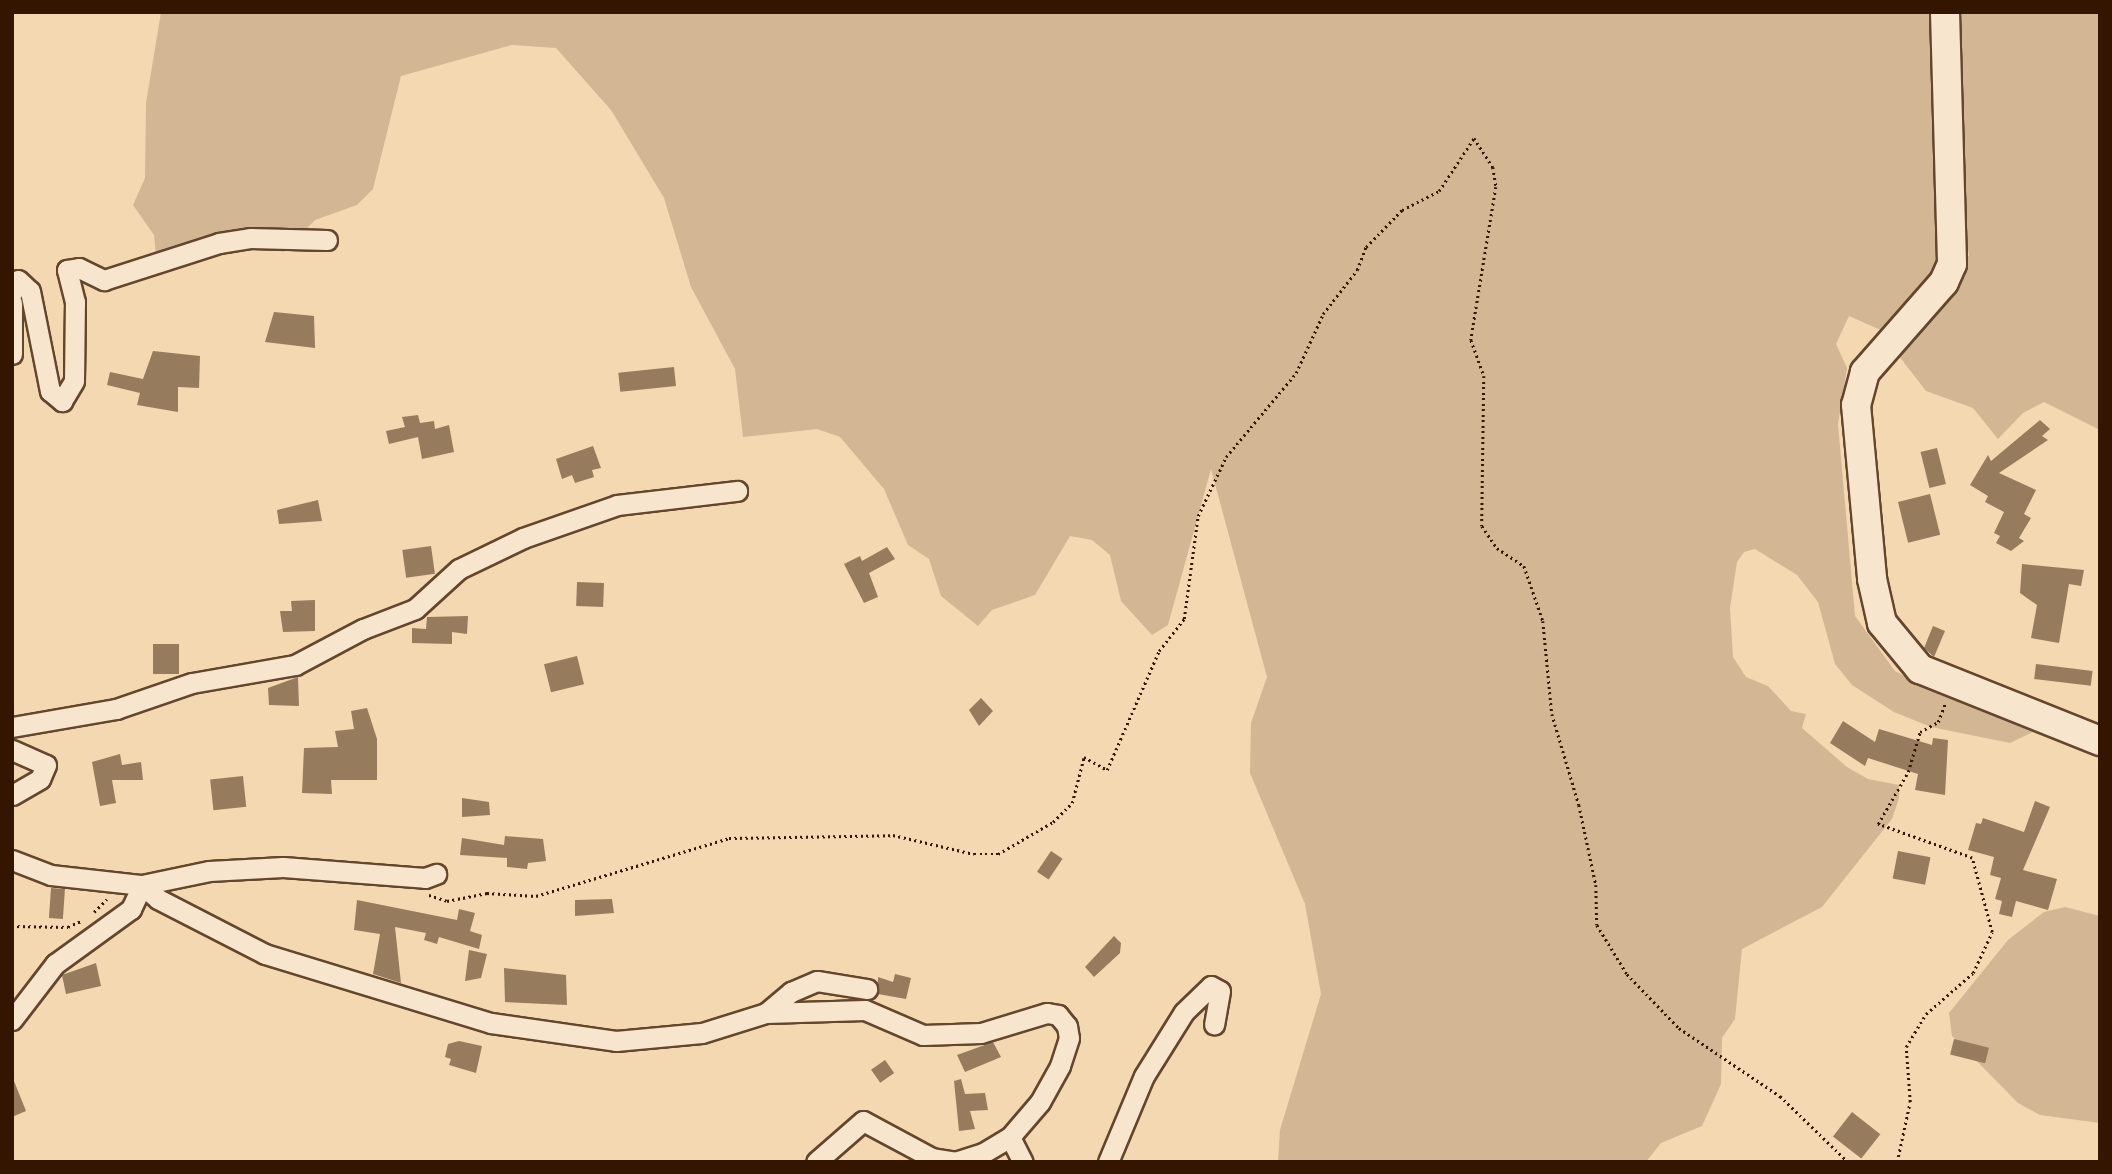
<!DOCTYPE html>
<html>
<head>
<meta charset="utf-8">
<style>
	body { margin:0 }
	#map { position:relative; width:2112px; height:1174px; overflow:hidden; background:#f3d8b2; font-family:Alegreya,serif }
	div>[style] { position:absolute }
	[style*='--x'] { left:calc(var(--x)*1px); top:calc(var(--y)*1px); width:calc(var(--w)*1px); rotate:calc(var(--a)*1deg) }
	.green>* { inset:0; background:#d3b794 }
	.building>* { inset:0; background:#977b5d; transform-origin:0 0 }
	.path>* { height:2.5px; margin-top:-1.25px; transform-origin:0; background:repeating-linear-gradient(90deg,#341600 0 2px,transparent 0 5.5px) }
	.roads { filter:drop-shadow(2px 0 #64462c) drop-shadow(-2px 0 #64462c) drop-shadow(0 2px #64462c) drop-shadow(0 -2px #64462c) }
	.street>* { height:19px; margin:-9.5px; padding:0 9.5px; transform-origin:9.5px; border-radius:9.5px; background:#f7e6cd }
	.secondary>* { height:28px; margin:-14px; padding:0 14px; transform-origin:14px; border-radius:14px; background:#f7e6cd }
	span { translate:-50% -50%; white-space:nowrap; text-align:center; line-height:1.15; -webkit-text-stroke:6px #f7e6cd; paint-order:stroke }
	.frame { position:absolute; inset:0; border:14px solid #341600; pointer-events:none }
</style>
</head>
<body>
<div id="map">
	<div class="green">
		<i style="clip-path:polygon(161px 12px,1934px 12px,1940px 264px,1935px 276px,1883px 331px,1849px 316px,1836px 344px,1847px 368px,1838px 424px,1855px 616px,1895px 671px,1941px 695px,2037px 730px,2010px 743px,1931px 727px,1894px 712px,1852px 685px,1835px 664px,1818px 602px,1797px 575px,1755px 549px,1744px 552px,1737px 562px,1730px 608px,1733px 657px,1746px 677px,1768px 686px,1791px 711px,1806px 714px,1802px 728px,1847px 767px,1868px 779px,1899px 785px,1899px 798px,1892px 819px,1822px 907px,1742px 949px,1735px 1019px,1722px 1038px,1721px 1084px,1702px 1126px,1661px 1143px,1646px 1162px,1278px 1162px,1280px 1130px,1321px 994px,1305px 904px,1250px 773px,1251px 723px,1267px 677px,1211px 469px,1168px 625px,1152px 635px,1121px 601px,1110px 555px,1092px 540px,1070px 536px,1035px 595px,992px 610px,978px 626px,941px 596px,929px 559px,908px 545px,884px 489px,840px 437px,817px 429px,743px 437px,735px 369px,691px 287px,664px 198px,611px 110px,556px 48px,512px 45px,401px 76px,373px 189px,357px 205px,315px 220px,284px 252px,246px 245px,156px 254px,154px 235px,133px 205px,145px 178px,146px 103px)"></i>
		<i style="clip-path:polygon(1954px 12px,2100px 12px,2100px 430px,2044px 402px,2023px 413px,1998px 439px,1973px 408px,1926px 391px,1899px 356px,1969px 255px,1961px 210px)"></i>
		<i style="clip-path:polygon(2065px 907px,2100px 916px,2100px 1123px,2040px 1115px,2018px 1103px,1952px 1036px,1949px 1013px,2008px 940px,2044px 912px)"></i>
	</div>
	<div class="building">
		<i style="clip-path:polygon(274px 312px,314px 316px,315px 348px,265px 342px)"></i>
		<i style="clip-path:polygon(153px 351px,200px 356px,199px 388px,178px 387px,178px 412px,137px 405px,140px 393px,107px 385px,110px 372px,143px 379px)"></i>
		<i style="left:674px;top:367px;width:19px;height:56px;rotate:84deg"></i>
		<i style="clip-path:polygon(418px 415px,420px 423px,434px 421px,435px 429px,449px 425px,454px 452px,422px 459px,418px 437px,389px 444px,386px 431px,405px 427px,402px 417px)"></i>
		<i style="clip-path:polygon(2040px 420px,2050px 429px,2042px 436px,2048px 440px,1999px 473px,2036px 490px,2024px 514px,2031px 518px,2019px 538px,2024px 541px,2011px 551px,1996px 543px,2000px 536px,1994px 533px,2004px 512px,1985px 502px,1988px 496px,1970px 485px,1988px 455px,1991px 461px)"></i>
		<i style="clip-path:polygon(593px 446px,601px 468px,592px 470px,594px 477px,575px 483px,572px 475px,562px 479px,556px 459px)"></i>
		<i style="left:1937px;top:448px;width:37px;height:17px;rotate:76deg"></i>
		<i style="left:1930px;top:494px;width:42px;height:33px;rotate:76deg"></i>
		<i style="clip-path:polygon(318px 500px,322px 521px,279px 524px,277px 510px)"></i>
		<i style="left:431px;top:546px;width:28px;height:29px;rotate:82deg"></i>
		<i style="clip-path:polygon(887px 547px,895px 559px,869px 573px,878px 597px,864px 603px,844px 564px,860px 556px,862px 561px)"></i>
		<i style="clip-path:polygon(2022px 564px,2084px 570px,2081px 586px,2069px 584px,2059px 643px,2031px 638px,2037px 605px,2020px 593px)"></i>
		<i style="left:577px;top:582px;width:27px;height:24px;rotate:2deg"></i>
		<i style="clip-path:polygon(315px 600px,315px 631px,283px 632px,280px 611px,292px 611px,291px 601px)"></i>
		<i style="clip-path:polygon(468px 616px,467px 634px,452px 632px,452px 644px,412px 643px,412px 628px,426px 629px,427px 617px)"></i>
		<i style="clip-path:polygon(1933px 626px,1945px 631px,1934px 657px,1924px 648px)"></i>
		<i style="left:179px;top:644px;width:30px;height:26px;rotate:90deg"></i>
		<i style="left:577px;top:656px;width:29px;height:34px;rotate:76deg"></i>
		<i style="left:2036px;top:664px;width:57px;height:15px;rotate:7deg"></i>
		<i style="clip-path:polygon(298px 677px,299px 706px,269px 705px,268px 688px)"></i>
		<i style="clip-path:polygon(981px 698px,993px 711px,979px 726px,969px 710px)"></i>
		<i style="clip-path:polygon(367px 708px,377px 739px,377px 780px,331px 780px,332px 794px,302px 793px,304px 748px,338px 747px,335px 731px,354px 729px,351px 711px)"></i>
		<i style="clip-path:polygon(1843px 721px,1875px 742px,1879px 729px,1932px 745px,1933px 738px,1948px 740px,1945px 795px,1915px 790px,1918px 774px,1868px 758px,1865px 766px,1830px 743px)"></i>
		<i style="clip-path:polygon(120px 754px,122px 765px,141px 762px,143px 780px,112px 780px,116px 803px,100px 806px,92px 762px)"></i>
		<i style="left:243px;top:776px;width:31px;height:33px;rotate:84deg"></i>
		<i style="clip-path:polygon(462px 798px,489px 802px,490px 815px,462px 817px)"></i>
		<i style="clip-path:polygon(2035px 801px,2050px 807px,2023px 870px,2057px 879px,2048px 910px,2016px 901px,2012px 917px,1999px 914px,2002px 901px,1995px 899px,2001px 878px,1990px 875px,1994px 857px,1968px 850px,1976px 823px,1981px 824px,1983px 818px,2024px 832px)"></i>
		<i style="clip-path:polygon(505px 836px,543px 839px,546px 861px,528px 863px,527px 869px,507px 867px,507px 858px,460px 855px,462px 838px,504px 845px)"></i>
		<i style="left:1051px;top:851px;width:14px;height:25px;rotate:34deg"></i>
		<i style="left:1898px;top:851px;width:33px;height:28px;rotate:11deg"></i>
		<i style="left:51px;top:888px;width:14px;height:30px;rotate:4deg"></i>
		<i style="clip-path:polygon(612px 899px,614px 913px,575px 916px,575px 900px)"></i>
		<i style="clip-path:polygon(357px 900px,457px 920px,459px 909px,475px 913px,470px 931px,482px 935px,479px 949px,439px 937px,437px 944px,424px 940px,426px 933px,395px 927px,401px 983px,373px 974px,380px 934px,354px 930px)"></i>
		<i style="clip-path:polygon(1114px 936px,1121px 943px,1120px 953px,1094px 977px,1085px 967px)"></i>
		<i style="clip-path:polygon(469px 950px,487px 954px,481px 978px,465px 981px)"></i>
		<i style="clip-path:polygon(96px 963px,101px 986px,66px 994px,62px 975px)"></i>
		<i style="clip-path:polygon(504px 968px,566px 975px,567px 1005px,505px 1002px)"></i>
		<i style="clip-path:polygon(895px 974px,911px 978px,906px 999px,878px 994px,878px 977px,893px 982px)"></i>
		<i style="left:1954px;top:1039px;width:36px;height:16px;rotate:14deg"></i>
		<i style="clip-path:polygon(459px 1041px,482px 1046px,476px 1073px,449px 1065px,451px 1059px,445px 1057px,448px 1044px)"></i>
		<i style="clip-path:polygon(993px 1042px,1001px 1057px,965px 1072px,957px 1055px)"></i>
		<i style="left:885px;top:1060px;width:16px;height:17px;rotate:55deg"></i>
		<i style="clip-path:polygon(12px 1076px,26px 1111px,12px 1117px)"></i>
		<i style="clip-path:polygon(961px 1079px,965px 1094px,985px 1093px,988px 1110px,970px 1111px,975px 1129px,959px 1131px,954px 1081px)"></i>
		<i style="left:1852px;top:1112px;width:36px;height:31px;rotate:38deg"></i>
	</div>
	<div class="path">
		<i style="--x:429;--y:895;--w:19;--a:18"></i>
		<i style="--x:447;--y:901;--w:41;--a:-11.3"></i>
		<i style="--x:487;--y:893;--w:49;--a:3.5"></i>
		<i style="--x:536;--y:896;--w:202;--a:-16.7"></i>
		<i style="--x:729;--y:838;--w:164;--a:-1"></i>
		<i style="--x:893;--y:835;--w:83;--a:13.2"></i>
		<i style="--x:974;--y:854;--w:24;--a:0"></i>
		<i style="--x:998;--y:854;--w:64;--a:-30.2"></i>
		<i style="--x:1053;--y:822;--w:27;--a:-45"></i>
		<i style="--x:1072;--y:803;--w:48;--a:-75.4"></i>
		<i style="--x:1084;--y:757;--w:26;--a:29"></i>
		<i style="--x:1107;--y:770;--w:130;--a:-66.4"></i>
		<i style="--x:1159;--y:651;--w:41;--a:-52"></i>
		<i style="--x:1184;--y:619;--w:104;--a:-82.3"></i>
		<i style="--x:1198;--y:516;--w:65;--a:-64.6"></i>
		<i style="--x:1226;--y:457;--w:109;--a:-50.2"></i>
		<i style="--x:1296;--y:373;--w:65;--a:-65.4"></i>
		<i style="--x:1323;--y:314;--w:56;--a:-52.3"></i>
		<i style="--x:1357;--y:270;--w:25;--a:-69"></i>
		<i style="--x:1366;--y:247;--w:52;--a:-45.8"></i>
		<i style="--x:1402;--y:210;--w:42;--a:-27.2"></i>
		<i style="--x:1439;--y:191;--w:64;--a:-56.6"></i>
		<i style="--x:1474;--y:138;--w:35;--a:57"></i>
		<i style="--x:1493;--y:167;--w:20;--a:81"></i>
		<i style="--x:1496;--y:187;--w:155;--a:99.3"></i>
		<i style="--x:1471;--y:340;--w:38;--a:70"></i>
		<i style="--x:1484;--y:376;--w:150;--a:90.8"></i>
		<i style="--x:1482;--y:526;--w:27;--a:56"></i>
		<i style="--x:1497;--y:548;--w:32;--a:34"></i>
		<i style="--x:1524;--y:566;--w:58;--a:70.9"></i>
		<i style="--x:1543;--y:621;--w:93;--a:84.5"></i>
		<i style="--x:1552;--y:714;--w:95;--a:73.5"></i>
		<i style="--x:1579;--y:805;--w:82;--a:78"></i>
		<i style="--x:1596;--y:885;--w:40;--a:88.6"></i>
		<i style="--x:1597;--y:925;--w:57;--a:58.5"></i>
		<i style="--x:1627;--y:974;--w:75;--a:46.1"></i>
		<i style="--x:1679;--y:1028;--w:122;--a:34"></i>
		<i style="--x:1780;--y:1096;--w:95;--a:44.1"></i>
		<i style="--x:94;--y:912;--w:18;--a:-45"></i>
		<i style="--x:12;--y:926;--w:56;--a:1"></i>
		<i style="--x:68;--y:927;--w:14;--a:-25"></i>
		<i style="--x:1897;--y:1162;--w:61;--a:-77.8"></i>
		<i style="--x:1910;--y:1102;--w:55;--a:-94.2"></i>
		<i style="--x:1906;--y:1047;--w:39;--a:-59"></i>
		<i style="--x:1926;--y:1014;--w:62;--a:-41.1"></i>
		<i style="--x:1973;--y:973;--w:45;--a:-65.1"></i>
		<i style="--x:1992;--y:932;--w:77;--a:-105.1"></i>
		<i style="--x:1972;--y:858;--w:100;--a:-160.1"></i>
		<i style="--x:1878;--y:824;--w:60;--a:-60"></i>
		<i style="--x:1908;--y:772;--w:42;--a:-73.3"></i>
		<i style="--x:1920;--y:732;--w:21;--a:-29"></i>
		<i style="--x:1938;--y:722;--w:19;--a:-69"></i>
	</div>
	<div class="roads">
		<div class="street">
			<i style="--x:12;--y:293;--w:14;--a:-65"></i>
			<i style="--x:18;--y:280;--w:16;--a:43"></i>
			<i style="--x:30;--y:291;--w:102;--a:78.7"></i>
			<i style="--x:50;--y:391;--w:16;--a:40"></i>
			<i style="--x:62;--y:401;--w:23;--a:-59"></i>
			<i style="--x:74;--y:381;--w:79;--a:-89.3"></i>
			<i style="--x:75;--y:302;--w:33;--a:-104"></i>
			<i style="--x:67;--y:270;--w:12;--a:-9"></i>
			<i style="--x:79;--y:268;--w:28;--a:26"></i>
			<i style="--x:104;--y:280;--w:121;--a:-17.8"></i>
			<i style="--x:219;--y:243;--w:31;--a:-9"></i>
			<i style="--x:250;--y:238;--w:77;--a:1.5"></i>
			<i style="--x:12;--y:303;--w:51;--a:90"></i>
			<i style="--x:12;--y:727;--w:106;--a:-9.8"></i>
			<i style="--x:116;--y:709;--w:80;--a:-18.9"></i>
			<i style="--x:192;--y:683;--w:105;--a:-9.9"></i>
			<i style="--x:295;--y:665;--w:77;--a:-27.9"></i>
			<i style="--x:363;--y:629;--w:56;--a:-21"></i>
			<i style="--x:415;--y:609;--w:59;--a:-42.3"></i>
			<i style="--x:459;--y:569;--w:71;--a:-25.8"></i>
			<i style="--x:523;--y:538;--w:100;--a:-19.3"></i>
			<i style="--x:617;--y:505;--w:121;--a:-6.7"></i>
			<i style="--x:12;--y:750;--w:37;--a:24"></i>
			<i style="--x:46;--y:765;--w:15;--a:113"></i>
			<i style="--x:40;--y:779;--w:32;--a:150"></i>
			<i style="--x:12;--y:860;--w:42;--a:21"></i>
			<i style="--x:51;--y:875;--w:92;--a:6.3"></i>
			<i style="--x:142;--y:885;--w:68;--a:-11.8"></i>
			<i style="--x:209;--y:871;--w:74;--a:-3.1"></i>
			<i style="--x:283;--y:867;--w:142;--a:4.4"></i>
			<i style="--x:425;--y:878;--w:12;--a:-20"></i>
			<i style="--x:766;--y:1013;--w:99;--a:-1.7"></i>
			<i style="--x:865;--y:1010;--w:63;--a:23.3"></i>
			<i style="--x:923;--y:1035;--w:58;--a:-2"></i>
			<i style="--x:981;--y:1033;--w:69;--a:-16.9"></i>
			<i style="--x:1047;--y:1013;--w:11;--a:10"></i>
			<i style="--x:1058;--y:1015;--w:14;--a:51"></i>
			<i style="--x:1067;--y:1026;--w:12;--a:81"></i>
			<i style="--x:1069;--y:1038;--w:29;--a:108"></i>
			<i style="--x:1060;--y:1066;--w:41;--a:119.1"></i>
			<i style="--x:1040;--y:1102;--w:46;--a:130.6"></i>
			<i style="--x:1010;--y:1137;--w:31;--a:149"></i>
			<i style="--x:983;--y:1153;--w:28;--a:162"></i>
			<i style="--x:956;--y:1162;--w:24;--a:-171"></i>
			<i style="--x:932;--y:1158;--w:78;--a:-151.8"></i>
			<i style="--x:863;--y:1121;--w:62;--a:138.9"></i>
			<i style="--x:12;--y:1020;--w:71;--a:-52.5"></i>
			<i style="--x:55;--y:964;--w:94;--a:-35.9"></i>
			<i style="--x:131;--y:909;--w:26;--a:-65"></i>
			<i style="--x:142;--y:885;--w:21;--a:41"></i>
			<i style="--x:158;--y:899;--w:120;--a:27.2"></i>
			<i style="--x:265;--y:954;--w:236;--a:17"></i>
			<i style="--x:491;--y:1023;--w:126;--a:8.2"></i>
			<i style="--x:616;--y:1041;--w:86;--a:-5.3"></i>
			<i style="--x:702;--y:1033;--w:67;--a:-17.4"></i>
			<i style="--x:766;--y:1013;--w:33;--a:-40"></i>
			<i style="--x:791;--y:992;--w:28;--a:-23"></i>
			<i style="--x:817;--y:981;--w:51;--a:9.1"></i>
			<i style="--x:1010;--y:1137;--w:28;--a:63"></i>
			<i style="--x:1108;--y:1162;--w:93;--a:-67.3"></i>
			<i style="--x:1144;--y:1076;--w:75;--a:-58"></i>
			<i style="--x:1184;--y:1012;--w:37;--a:-44"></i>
			<i style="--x:1211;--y:986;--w:10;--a:29"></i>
			<i style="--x:1220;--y:991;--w:34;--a:100"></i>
		</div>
		<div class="secondary">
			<i style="--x:1945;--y:12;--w:252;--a:88.4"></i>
			<i style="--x:1952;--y:264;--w:20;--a:114"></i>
			<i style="--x:1944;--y:282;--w:120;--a:131.3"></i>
			<i style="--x:1865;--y:372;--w:34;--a:105"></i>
			<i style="--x:1856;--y:405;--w:175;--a:84.7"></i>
			<i style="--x:1872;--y:579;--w:45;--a:77.2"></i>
			<i style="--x:1882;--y:623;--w:60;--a:50.4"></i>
			<i style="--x:1920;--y:669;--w:194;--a:21.8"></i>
		</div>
	</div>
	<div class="frame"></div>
</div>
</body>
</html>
